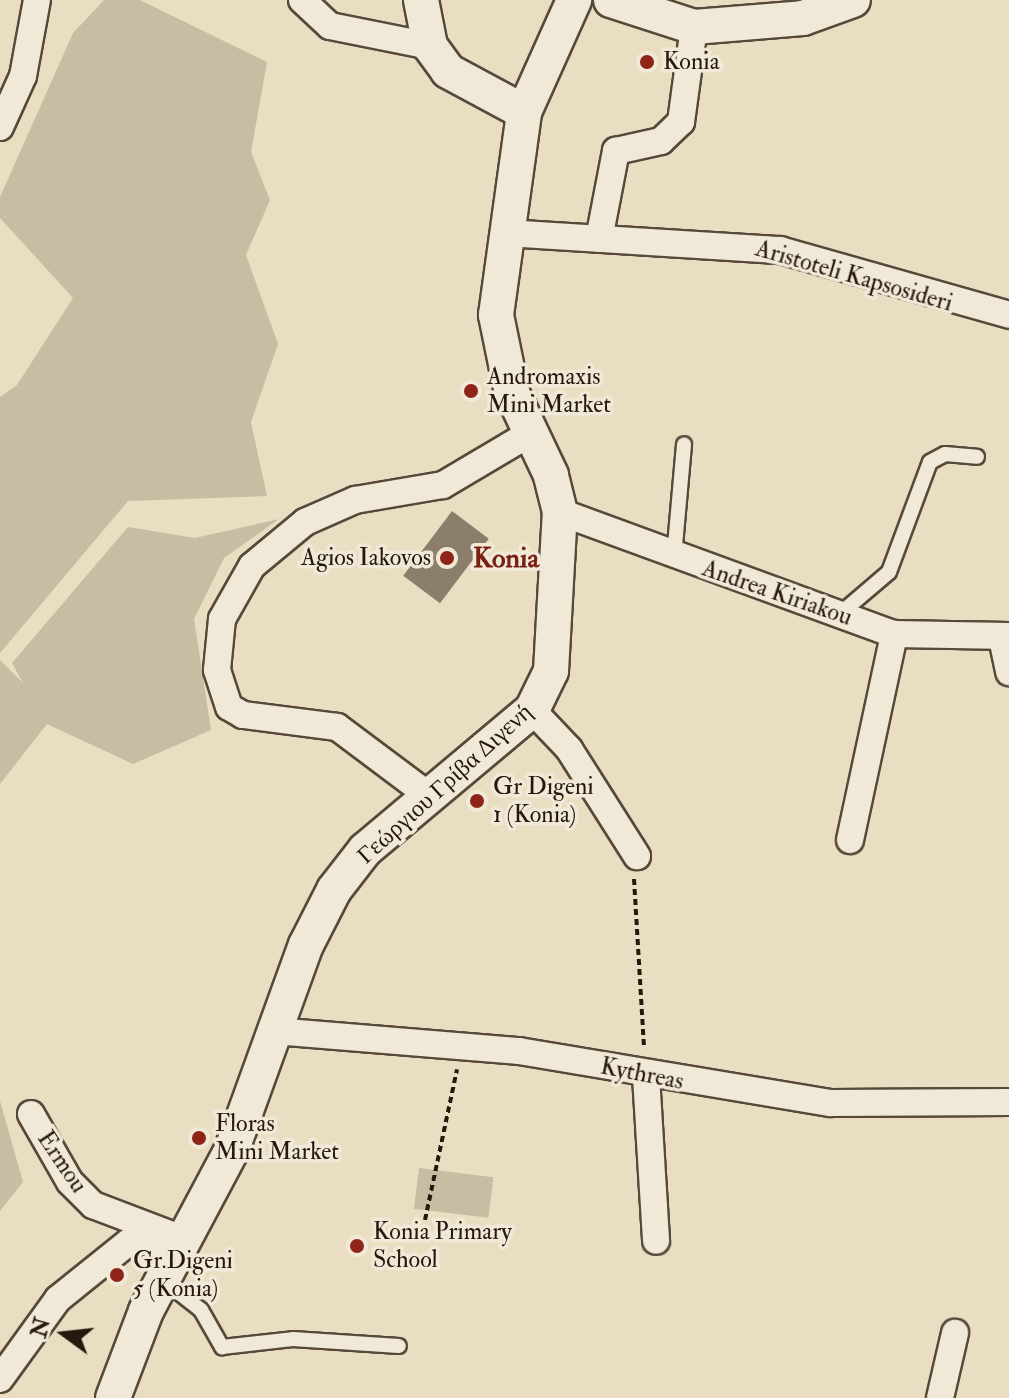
<!DOCTYPE html>
<html>
<head>
<meta charset="utf-8">
<style>
	body { margin:0 }
	#map { position:relative; width:1009px; height:1398px; overflow:hidden; background:#e9ddc2; font-family:"IM FELL Double Pica",serif }
	div>[style] { position:absolute }
	[style*='--x'] { left:calc(var(--x)*1px); top:calc(var(--y)*1px); width:calc(var(--w)*1px); rotate:calc(var(--a)*1deg) }
	.green>* { inset:0; background:#c8bca3; transform-origin:0 0 }
	.building>* { inset:0; background:#8b7e6b; transform-origin:0 0 }
	.path>* { height:4px; margin-top:-2px; transform-origin:0; background:repeating-linear-gradient(90deg,#26180d 0 6px,transparent 0 10px) }
	.roads { filter:drop-shadow(2px 0 #57493a) drop-shadow(-2px 0 #57493a) drop-shadow(0 2px #57493a) drop-shadow(0 -2px #57493a) }
	.service>* { height:14px; margin:-7px; padding:0 7px; transform-origin:7px; border-radius:7px; background:#f1e9d7 }
	.minor>* { height:26px; margin:-13px; padding:0 13px; transform-origin:13px; border-radius:13px; background:#f1e9d7 }
	.tertiary>* { height:34px; margin:-17px; padding:0 17px; transform-origin:17px; border-radius:17px; background:#f1e9d7 }
	.dots>* { width:22px; height:22px; translate:-50% -50%; box-sizing:border-box; border:4px solid #f1e9d7; border-radius:50% }
	span { translate:-50% -50%; white-space:nowrap; text-align:center; line-height:1.15; -webkit-text-stroke:7px #f1e9d7; paint-order:stroke }
	.poi-label { font-size:24px; color:#26180d }
	.left { translate:0 -50%; text-align:left }
	.right { translate:-100% -50%; text-align:right }
	.street-label { font-size:24px; color:#26180d }
	.quarter-label { font-size:28px; color:#7a1f14; font-weight:700 }
	.north { position:absolute; left:24px; top:1294px; width:80px; height:80px; -webkit-text-stroke:6px #f1e9d7; paint-order:stroke; rotate:285deg; font-size:22px; font-weight:700; line-height:32px; text-align:center; color:#26180d }
	.north::after { content:''; display:block; margin:auto; width:28px; height:36px; background:#26180d; clip-path:polygon(50% 0,100% 100%,50% 72%,0 100%) }
</style>
</head>
<body>
<div id="map">
	<div class="green">
		<i style="clip-path:polygon(104px 0,140px 0,267px 62px,251px 152px,270px 200px,246px 255px,278px 344px,251px 422px,267px 496px,128px 501px,0 653px,0 397px,17px 385px,73px 298px,0 218px,0 197px,73px 33px)"></i>
		<i style="clip-path:polygon(279px 519px,224px 558px,194px 619px,211px 730px,133px 764px,47px 724px,0 784px,0 660px,23px 683px,12px 663px,128px 527px,195px 538px)"></i>
		<i style="clip-path:polygon(0 1101px,23px 1182px,0 1211px)"></i>
		<i style="left:419px;top:1168px;width:75px;height:41px;rotate:7deg"></i>
	</div>
	<div class="building">
		<i style="left:452px;top:511px;width:46px;height:81px;rotate:37deg"></i>
	</div>
	<div class="path">
		<i style="--x:634;--y:879;--w:167;--a:86.6"></i>
		<i style="--x:425;--y:1220;--w:154;--a:-78"></i>
	</div>
	<div class="roads">
		<div class="service">
			<i style="--x:674;--y:557;--w:113;--a:-84.9"></i>
			<i style="--x:841;--y:613;--w:63;--a:-40.5"></i>
			<i style="--x:889;--y:572;--w:117;--a:-69.6"></i>
			<i style="--x:930;--y:462;--w:17;--a:-28"></i>
			<i style="--x:945;--y:454;--w:32;--a:5"></i>
			<i style="--x:164;--y:1281;--w:47;--a:38.1"></i>
			<i style="--x:201;--y:1310;--w:43;--a:60.4"></i>
			<i style="--x:222;--y:1347;--w:71;--a:-6.4"></i>
			<i style="--x:293;--y:1339;--w:106;--a:3.8"></i>
		</div>
		<div class="minor">
			<i style="--x:302;--y:0;--w:38;--a:43"></i>
			<i style="--x:330;--y:26;--w:102;--a:11.3"></i>
			<i style="--x:0;--y:127;--w:56;--a:-65.7"></i>
			<i style="--x:23;--y:76;--w:77;--a:-79.6"></i>
			<i style="--x:507;--y:233;--w:274;--a:3.6"></i>
			<i style="--x:780;--y:250;--w:238;--a:15.8"></i>
			<i style="--x:599;--y:239;--w:90;--a:-79.1"></i>
			<i style="--x:616;--y:151;--w:46;--a:-12.5"></i>
			<i style="--x:661;--y:141;--w:28;--a:-44"></i>
			<i style="--x:681;--y:122;--w:96;--a:-82.2"></i>
			<i style="--x:560;--y:512;--w:356;--a:20.1"></i>
			<i style="--x:894;--y:634;--w:115;--a:1"></i>
			<i style="--x:1002;--y:638;--w:35;--a:78"></i>
			<i style="--x:532;--y:710;--w:54;--a:46.5"></i>
			<i style="--x:569;--y:749;--w:127;--a:57.6"></i>
			<i style="--x:428;--y:795;--w:114;--a:-143.2"></i>
			<i style="--x:337;--y:727;--w:95;--a:-172.7"></i>
			<i style="--x:243;--y:715;--w:16;--a:-150"></i>
			<i style="--x:229;--y:707;--w:39;--a:-108"></i>
			<i style="--x:217;--y:670;--w:51;--a:-84.4"></i>
			<i style="--x:222;--y:619;--w:61;--a:-60.5"></i>
			<i style="--x:252;--y:566;--w:69;--a:-39.7"></i>
			<i style="--x:305;--y:522;--w:55;--a:-23.7"></i>
			<i style="--x:355;--y:500;--w:89;--a:-9.7"></i>
			<i style="--x:443;--y:485;--w:100;--a:-30.7"></i>
			<i style="--x:850;--y:840;--w:211;--a:-77.9"></i>
			<i style="--x:275;--y:1031;--w:245;--a:4.7"></i>
			<i style="--x:519;--y:1051;--w:316;--a:9.5"></i>
			<i style="--x:831;--y:1103;--w:178;--a:-0.3"></i>
			<i style="--x:646;--y:1076;--w:165;--a:86.5"></i>
			<i style="--x:31;--y:1114;--w:78;--a:60.2"></i>
			<i style="--x:70;--y:1182;--w:33;--a:45"></i>
			<i style="--x:93;--y:1205;--w:85;--a:20.8"></i>
			<i style="--x:0;--y:1379;--w:99;--a:-54.1"></i>
			<i style="--x:58;--y:1299;--w:91;--a:-38.8"></i>
			<i style="--x:129;--y:1242;--w:58;--a:-2"></i>
			<i style="--x:940;--y:1398;--w:67;--a:-77"></i>
		</div>
		<div class="tertiary">
			<i style="--x:421;--y:0;--w:47;--a:78.9"></i>
			<i style="--x:430;--y:46;--w:31;--a:54"></i>
			<i style="--x:448;--y:71;--w:86;--a:28.3"></i>
			<i style="--x:611;--y:0;--w:87;--a:18"></i>
			<i style="--x:694;--y:27;--w:109;--a:-4.7"></i>
			<i style="--x:803;--y:18;--w:53;--a:-19.8"></i>
			<i style="--x:113;--y:1398;--w:93;--a:-69.2"></i>
			<i style="--x:146;--y:1311;--w:183;--a:-62"></i>
			<i style="--x:232;--y:1149;--w:217;--a:-70.1"></i>
			<i style="--x:306;--y:945;--w:62;--a:-63"></i>
			<i style="--x:334;--y:890;--w:51;--a:-52.2"></i>
			<i style="--x:365;--y:850;--w:218;--a:-40"></i>
			<i style="--x:532;--y:710;--w:43;--a:-64"></i>
			<i style="--x:551;--y:671;--w:159;--a:-86.8"></i>
			<i style="--x:560;--y:512;--w:38;--a:-104"></i>
			<i style="--x:551;--y:475;--w:91;--a:-115.4"></i>
			<i style="--x:512;--y:393;--w:80;--a:-101.6"></i>
			<i style="--x:496;--y:315;--w:205;--a:-82.1"></i>
			<i style="--x:524;--y:112;--w:123;--a:-65.9"></i>
		</div>
	</div>
	<div class="dots">
		<i style="left:647px;top:62px;background:#8f2418"></i>
		<i style="left:471px;top:391px;background:#8f2418"></i>
		<i style="left:447px;top:558px;background:#8f2418"></i>
		<i style="left:477px;top:801px;background:#8f2418"></i>
		<i style="left:199px;top:1138px;background:#8f2418"></i>
		<i style="left:357px;top:1246px;background:#8f2418"></i>
		<i style="left:117px;top:1275px;background:#8f2418"></i>
	</div>
	<div class="poi-label">
		<span class="left" style="left:663px;top:62px">Konia</span>
		<span class="left" style="left:487px;top:391px">Andromaxis<br>Mini Market</span>
		<span class="right" style="left:431px;top:558px">Agios Iakovos</span>
		<span class="left" style="left:493px;top:801px">Gr Digeni<br>1 (Konia)</span>
		<span class="left" style="left:215px;top:1138px">Floras<br>Mini Market</span>
		<span class="left" style="left:373px;top:1246px">Konia Primary<br>School</span>
		<span class="left" style="left:133px;top:1275px">Gr.Digeni<br>5 (Konia)</span>
	</div>
	<div class="street-label">
		<span style="left:854px;top:276px;rotate:16deg">Aristoteli Kapsosideri</span>
		<span style="left:777px;top:593px;rotate:19deg">Andrea Kiriakou</span>
		<span style="left:445px;top:784px;rotate:-42deg">Γεώργιου Γρίβα Διγενή</span>
		<span style="left:642px;top:1074px;rotate:11deg">Kythreas</span>
		<span style="left:62px;top:1162px;rotate:56deg">Ermou</span>
	</div>
	<div class="quarter-label">
		<span style="left:506px;top:559px">Konia</span>
	</div>
	<div class="north">N</div>
</div>
</body>
</html>
